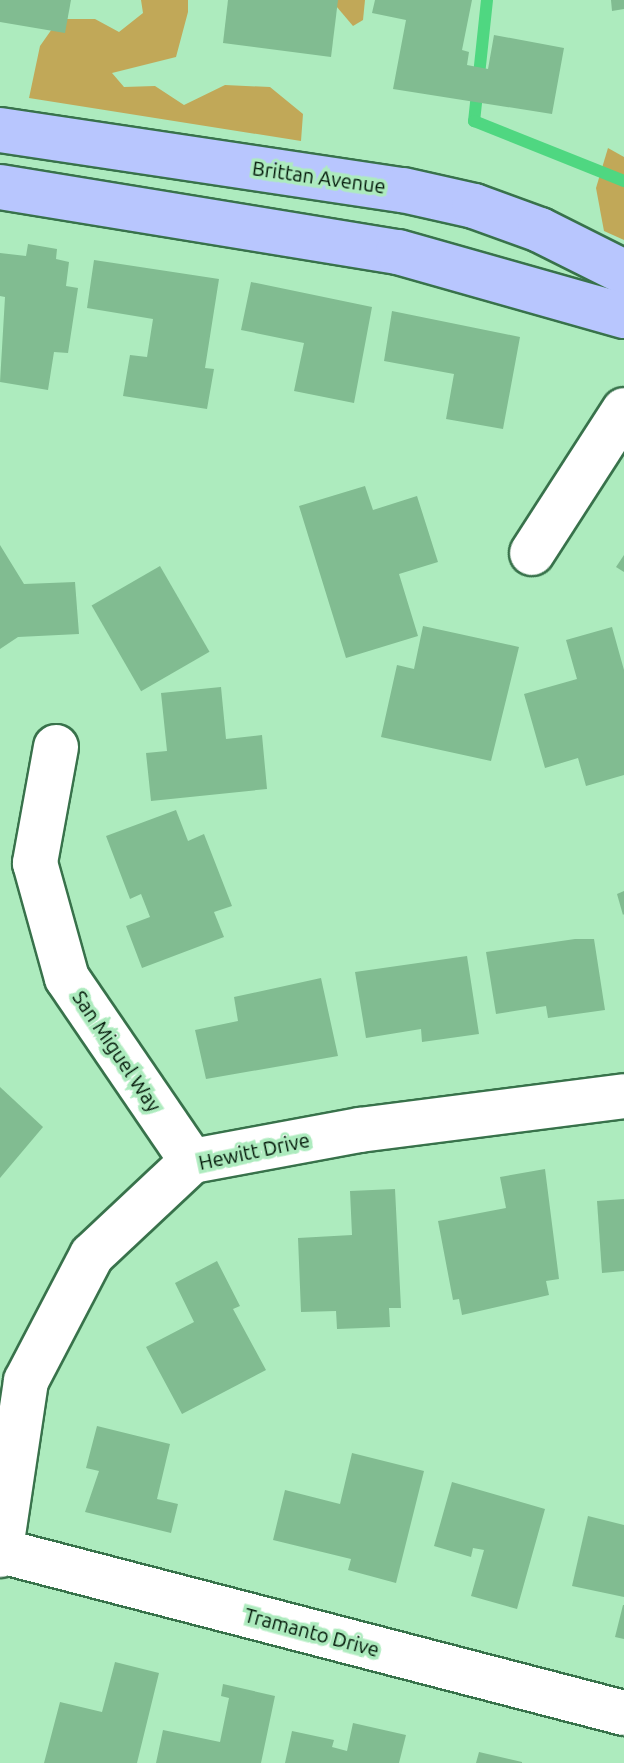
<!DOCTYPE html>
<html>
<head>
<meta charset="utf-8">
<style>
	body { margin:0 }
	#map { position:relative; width:624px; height:1763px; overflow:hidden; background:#adebbe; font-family:Ubuntu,sans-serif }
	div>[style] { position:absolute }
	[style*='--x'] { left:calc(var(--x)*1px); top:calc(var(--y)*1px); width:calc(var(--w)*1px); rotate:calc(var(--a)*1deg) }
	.green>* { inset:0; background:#c1a858 }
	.stream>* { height:12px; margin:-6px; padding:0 6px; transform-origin:6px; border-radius:6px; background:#4fd781 }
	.building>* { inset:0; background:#81bc91; transform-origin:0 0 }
	.roads { filter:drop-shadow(2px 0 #38724b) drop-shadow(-2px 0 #38724b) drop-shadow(0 2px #38724b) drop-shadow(0 -2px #38724b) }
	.minor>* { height:44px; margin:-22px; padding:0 22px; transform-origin:22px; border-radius:22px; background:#fff }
	.major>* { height:44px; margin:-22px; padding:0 22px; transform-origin:22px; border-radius:22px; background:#b8c6fe }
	span { translate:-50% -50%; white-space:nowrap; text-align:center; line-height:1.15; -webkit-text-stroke:7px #adebbe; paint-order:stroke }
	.street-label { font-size:20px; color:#011607 }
</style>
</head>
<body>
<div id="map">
	<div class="green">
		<i style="clip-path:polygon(141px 0,188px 0,188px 12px,176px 57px,112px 73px,124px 87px,155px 86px,184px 105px,225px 85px,270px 87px,303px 114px,301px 141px,29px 98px,40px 46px,59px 19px,95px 19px,119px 32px,143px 13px)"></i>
		<i style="clip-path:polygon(331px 0,365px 0,363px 20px,353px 26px)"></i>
		<i style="clip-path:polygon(608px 148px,624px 157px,624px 240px,604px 231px,596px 188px)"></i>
	</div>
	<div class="stream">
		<i style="--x:487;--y:0;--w:122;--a:96.1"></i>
		<i style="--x:474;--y:121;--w:162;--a:21.8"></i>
	</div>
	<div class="building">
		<i style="clip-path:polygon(0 0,71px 0,65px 33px,0 22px)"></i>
		<i style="clip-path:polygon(228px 0,338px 0,331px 57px,223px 43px)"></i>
		<i style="clip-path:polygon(375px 0,472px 0,462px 50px,469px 52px,467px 65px,488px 69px,494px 35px,564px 48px,552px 114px,393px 89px,406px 20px,372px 13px)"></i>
		<i style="clip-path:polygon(611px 0,624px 0,624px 9px,612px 11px)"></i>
		<i style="clip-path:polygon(28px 244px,57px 249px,56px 259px,69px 262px,66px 286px,78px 288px,68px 353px,54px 352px,48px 390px,0 382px,5px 297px,0 296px,0 253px,26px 256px)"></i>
		<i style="clip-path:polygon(94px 260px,219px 279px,205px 368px,214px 369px,207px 409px,123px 396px,130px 355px,147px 357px,153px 319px,87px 308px)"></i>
		<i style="clip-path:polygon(251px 282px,372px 307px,354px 403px,294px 391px,304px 343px,241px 330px)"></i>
		<i style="clip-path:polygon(392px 311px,520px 337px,503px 429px,446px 419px,454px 374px,384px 361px)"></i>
		<i style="clip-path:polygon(365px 486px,373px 510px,417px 496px,438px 562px,399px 574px,418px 636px,346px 658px,299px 506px)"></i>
		<i style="clip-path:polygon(0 545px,24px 584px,75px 582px,79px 634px,18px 637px,0 649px)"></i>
		<i style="clip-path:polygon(624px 555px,624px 572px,616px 567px)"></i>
		<i style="left:160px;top:566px;width:99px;height:79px;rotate:60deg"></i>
		<i style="clip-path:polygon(423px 626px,519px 647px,491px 761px,381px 737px,397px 665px,414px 669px)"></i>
		<i style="clip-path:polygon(612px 627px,624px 670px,624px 775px,586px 786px,578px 758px,545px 768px,524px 694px,577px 679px,566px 640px)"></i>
		<i style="clip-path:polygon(221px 687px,226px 739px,262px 735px,267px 789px,151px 801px,146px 753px,167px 751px,161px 693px)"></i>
		<i style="clip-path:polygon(176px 810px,188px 841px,204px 834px,232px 906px,214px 912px,224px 937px,142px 968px,126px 926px,150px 917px,141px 894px,130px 899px,106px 836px)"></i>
		<i style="clip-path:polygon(624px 891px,624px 914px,623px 915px,617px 894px)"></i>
		<i style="clip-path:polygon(575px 939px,594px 939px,605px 1010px,548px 1018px,546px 1006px,496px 1014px,486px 952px)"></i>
		<i style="clip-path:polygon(467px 956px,479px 1034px,422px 1042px,421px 1029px,366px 1038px,355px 972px)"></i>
		<i style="clip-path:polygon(321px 978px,338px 1056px,206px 1079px,195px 1030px,238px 1021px,234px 997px)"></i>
		<i style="clip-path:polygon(0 1087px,43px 1127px,0 1178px)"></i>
		<i style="clip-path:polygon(545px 1169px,559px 1279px,546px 1281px,549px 1295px,462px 1315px,459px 1299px,453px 1300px,438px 1221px,506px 1208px,500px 1177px)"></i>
		<i style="clip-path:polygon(395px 1189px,401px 1308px,389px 1308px,390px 1327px,337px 1329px,336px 1311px,301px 1312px,298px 1238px,352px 1235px,350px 1191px)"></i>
		<i style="clip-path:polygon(624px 1199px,624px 1271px,602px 1273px,597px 1201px)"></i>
		<i style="clip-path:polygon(217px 1261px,240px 1306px,233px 1309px,266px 1370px,182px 1414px,146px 1347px,194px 1322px,175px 1283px)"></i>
		<i style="clip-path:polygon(97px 1426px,170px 1444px,157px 1499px,178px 1504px,171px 1533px,85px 1512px,99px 1471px,86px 1468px)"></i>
		<i style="clip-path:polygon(352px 1453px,424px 1471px,396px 1583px,348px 1570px,351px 1559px,273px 1540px,285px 1490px,340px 1504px)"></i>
		<i style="clip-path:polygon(452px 1482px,545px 1509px,517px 1609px,471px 1596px,484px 1550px,473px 1548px,471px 1557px,434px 1546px)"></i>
		<i style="clip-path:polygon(588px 1516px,624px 1525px,624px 1597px,572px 1586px)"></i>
		<i style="clip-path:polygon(623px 1605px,624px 1605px,624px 1639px,615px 1637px)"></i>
		<i style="clip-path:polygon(115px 1662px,159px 1673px,137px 1763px,44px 1763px,60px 1702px,102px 1712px)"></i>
		<i style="clip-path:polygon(223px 1684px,275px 1696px,261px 1763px,156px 1763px,163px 1730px,220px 1742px,229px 1698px,221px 1696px)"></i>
		<i style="clip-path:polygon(353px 1723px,406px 1735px,399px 1763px,285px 1763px,292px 1731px,334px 1740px,332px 1747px,347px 1751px)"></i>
		<i style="clip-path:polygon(479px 1752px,522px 1762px,522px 1763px,476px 1763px)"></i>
	</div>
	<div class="roads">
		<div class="minor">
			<i style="--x:532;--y:553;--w:170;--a:-57.2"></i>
			<i style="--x:56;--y:747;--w:118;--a:100.3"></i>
			<i style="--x:35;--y:863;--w:119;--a:74.5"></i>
			<i style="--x:67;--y:978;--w:222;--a:55.7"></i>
			<i style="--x:1;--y:1551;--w:644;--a:14.58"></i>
			<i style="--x:0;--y:1555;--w:176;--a:-81.5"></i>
			<i style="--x:26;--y:1381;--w:142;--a:-62.4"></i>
			<i style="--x:92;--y:1255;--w:137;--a:-43.2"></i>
			<i style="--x:192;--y:1161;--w:171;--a:-10.5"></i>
			<i style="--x:360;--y:1130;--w:266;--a:-7.3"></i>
		</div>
		<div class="major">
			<i style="--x:0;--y:130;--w:407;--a:8.5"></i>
			<i style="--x:403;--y:190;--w:73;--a:12.7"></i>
			<i style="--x:474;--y:206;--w:70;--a:20"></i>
			<i style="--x:540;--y:230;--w:94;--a:26.6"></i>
			<i style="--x:0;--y:187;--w:403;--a:9.3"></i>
			<i style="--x:398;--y:252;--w:235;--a:15.8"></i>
		</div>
	</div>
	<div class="street-label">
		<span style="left:319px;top:177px;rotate:8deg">Brittan Avenue</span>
		<span style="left:117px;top:1051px;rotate:56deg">San Miguel Way</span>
		<span style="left:254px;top:1151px;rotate:-12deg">Hewitt Drive</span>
		<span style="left:312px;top:1632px;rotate:15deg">Tramanto Drive</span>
	</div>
</div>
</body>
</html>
